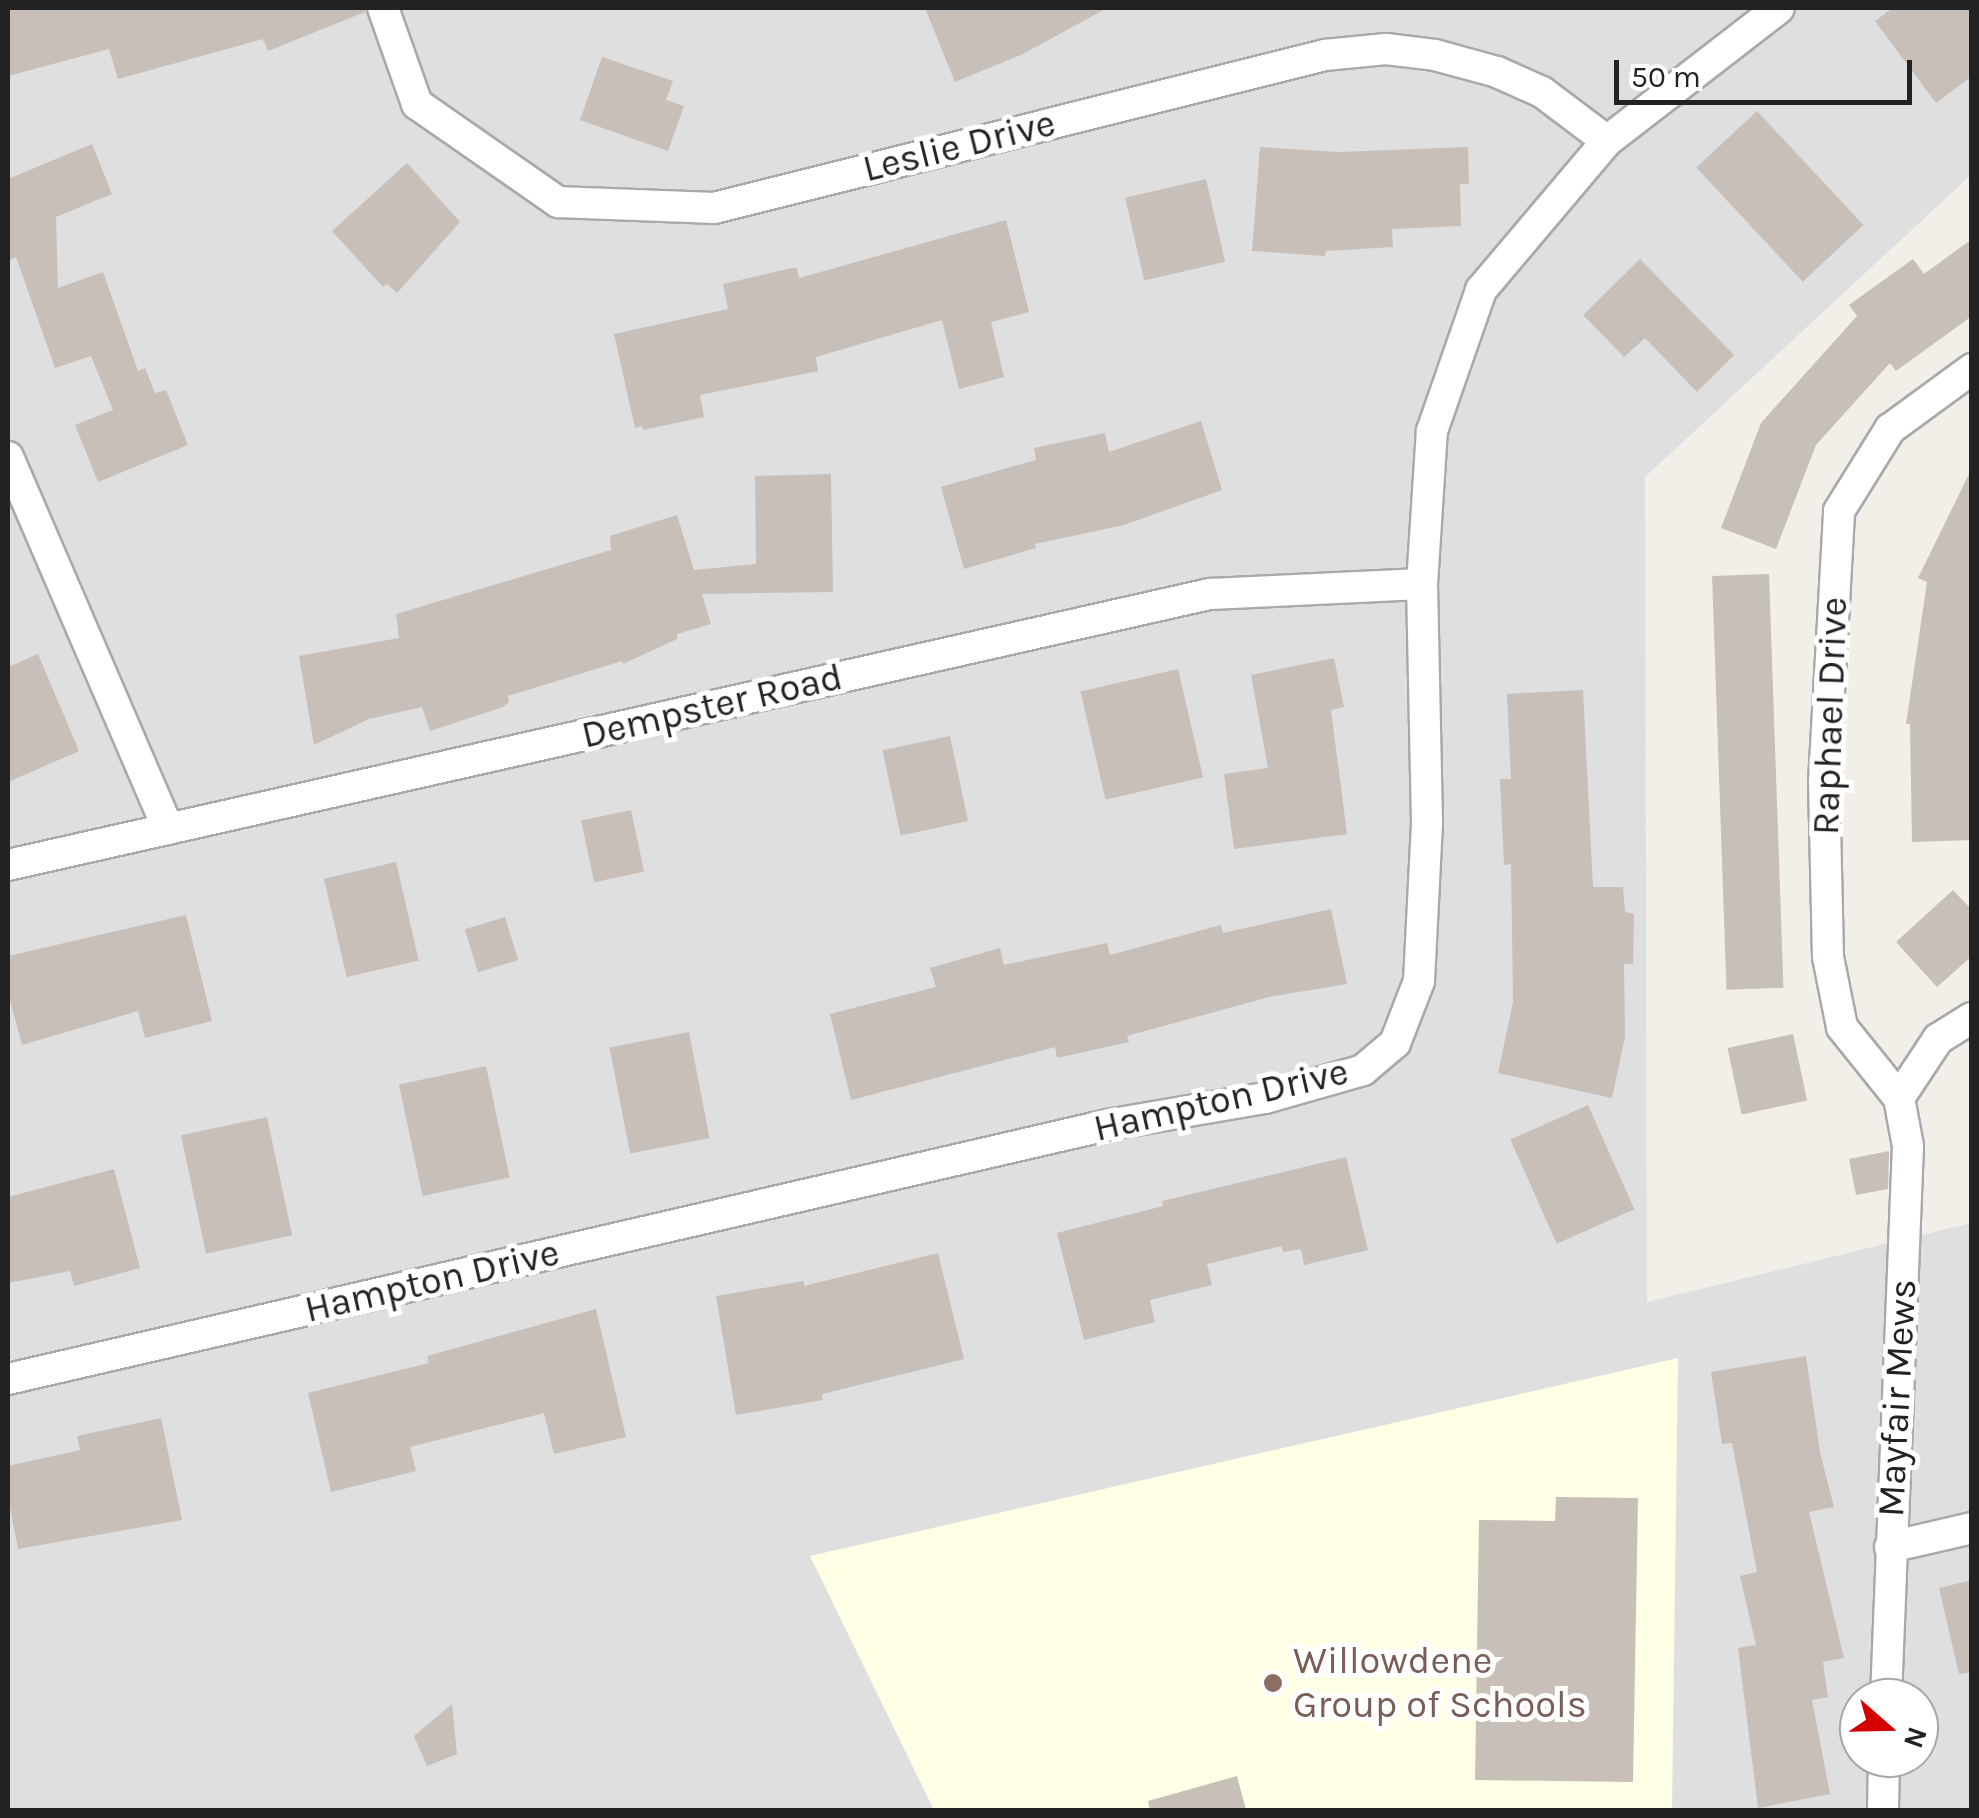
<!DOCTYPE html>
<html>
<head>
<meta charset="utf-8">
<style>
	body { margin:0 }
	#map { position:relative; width:1979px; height:1818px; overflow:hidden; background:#f2efe9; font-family:Karla,sans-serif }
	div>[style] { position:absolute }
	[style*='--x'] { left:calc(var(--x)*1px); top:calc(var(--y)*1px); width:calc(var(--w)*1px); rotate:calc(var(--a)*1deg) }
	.residential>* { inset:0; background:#e0dfdf }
	.education>* { inset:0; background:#ffffe5 }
	.building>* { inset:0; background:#c7bfb8; transform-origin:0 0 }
	.roads { filter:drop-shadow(2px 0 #a9a9a9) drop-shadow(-2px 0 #a9a9a9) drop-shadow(0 2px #a9a9a9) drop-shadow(0 -2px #a9a9a9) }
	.minor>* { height:30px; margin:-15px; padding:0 15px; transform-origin:15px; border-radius:15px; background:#fff }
	.dots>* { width:28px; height:28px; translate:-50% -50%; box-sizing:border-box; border:5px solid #fff; border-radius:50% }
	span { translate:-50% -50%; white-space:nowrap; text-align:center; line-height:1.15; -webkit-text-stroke:10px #fff; paint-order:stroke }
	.street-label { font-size:38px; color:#222 }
	.education-label { font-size:38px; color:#785e54 }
	.left { translate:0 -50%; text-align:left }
	.frame { position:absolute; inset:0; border:10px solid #222; pointer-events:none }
	.north { position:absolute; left:1839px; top:1678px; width:100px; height:100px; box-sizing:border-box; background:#fff; border:2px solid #a7a7a7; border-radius:50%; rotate:110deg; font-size:28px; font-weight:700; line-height:40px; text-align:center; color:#222 }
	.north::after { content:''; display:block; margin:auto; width:35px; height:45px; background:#d40000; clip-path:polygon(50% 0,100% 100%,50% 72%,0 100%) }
	.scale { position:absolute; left:1614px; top:60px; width:298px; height:45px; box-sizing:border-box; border:5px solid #222; border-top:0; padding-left:12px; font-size:30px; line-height:35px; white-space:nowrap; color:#222; -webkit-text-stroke:8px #fff; paint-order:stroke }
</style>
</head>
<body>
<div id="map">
	<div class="residential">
		<i style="clip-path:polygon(evenodd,8px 8px,1971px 8px,1971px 175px,1645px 477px,1647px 1302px,1971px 1223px,1971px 1810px,8px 1810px,8px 8px,1859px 1698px,1919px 1698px,1919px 1758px,1859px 1758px,1859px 1698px)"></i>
	</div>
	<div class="education">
		<i style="clip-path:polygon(1678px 1358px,1672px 1810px,934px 1810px,810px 1556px)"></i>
	</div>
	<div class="building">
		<i style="clip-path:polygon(8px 8px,365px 8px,365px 12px,268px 51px,263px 39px,118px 79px,109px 49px,8px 76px)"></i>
		<i style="clip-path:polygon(925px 8px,1107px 8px,1023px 54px,955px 82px)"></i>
		<i style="clip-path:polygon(1893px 8px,1972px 8px,1972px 76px,1936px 103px,1875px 21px)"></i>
		<i style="clip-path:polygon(602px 57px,673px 81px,666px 100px,684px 106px,668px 151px,580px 120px)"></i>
		<i style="left:1757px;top:111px;width:156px;height:83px;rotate:47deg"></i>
		<i style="clip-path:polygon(92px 144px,112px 194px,56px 217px,58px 288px,103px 272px,138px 371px,145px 368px,155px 393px,166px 390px,188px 445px,98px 482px,75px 425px,113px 410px,91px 356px,55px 368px,16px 257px,8px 261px,8px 179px)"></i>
		<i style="clip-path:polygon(1260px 147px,1339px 152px,1468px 147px,1469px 184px,1460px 184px,1461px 226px,1392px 229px,1393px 247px,1326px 251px,1325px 256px,1252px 251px)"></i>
		<i style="clip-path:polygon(407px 163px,460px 222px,397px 293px,387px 284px,383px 287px,332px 231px)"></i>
		<i style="left:1206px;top:179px;width:85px;height:83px;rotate:77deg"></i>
		<i style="clip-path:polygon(1006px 220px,1029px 312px,991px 322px,1004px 377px,959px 389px,942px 320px,816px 357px,818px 371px,700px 395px,704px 417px,643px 430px,642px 426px,635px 428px,614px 334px,728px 309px,723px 284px,792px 268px,797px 268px,799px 278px)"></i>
		<i style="clip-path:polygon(1972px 239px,1972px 316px,1896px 371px,1890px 363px,1816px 445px,1776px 549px,1721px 528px,1761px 423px,1857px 316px,1849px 305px,1913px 259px,1924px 274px)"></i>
		<i style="clip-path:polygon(1640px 259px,1734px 355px,1697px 392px,1645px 338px,1624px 357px,1583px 315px)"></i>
		<i style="clip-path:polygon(1201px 421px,1222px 490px,1124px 525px,1035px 544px,1036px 548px,964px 569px,941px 487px,1036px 460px,1034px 448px,1105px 433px,1109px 452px)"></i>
		<i style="clip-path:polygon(1972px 468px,1972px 840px,1912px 842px,1910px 724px,1906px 724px,1927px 582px,1918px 578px)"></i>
		<i style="clip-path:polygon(831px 474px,833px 592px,702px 594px,711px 624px,677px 634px,677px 639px,623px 664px,622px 661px,508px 696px,509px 702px,503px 707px,430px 731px,422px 707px,369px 719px,314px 745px,299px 656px,399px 638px,396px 614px,611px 550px,610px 536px,677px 515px,694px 570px,756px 564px,755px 476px)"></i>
		<i style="left:1769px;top:574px;width:414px;height:57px;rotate:88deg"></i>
		<i style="clip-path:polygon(38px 654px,79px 751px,8px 782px,8px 667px)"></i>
		<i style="clip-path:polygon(1334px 658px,1344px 707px,1331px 710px,1347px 834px,1234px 849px,1224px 774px,1268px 768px,1251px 675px)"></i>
		<i style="left:1178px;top:669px;width:111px;height:100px;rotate:77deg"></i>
		<i style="clip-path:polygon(1583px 690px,1593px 887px,1623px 887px,1625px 912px,1634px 914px,1633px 964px,1624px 964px,1625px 1037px,1612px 1098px,1498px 1073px,1513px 1002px,1511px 864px,1504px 865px,1500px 779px,1511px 779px,1507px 694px)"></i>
		<i style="left:950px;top:736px;width:87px;height:69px;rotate:78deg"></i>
		<i style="left:631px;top:810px;width:63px;height:51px;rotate:78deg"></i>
		<i style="left:396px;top:862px;width:101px;height:74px;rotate:77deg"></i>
		<i style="clip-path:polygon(1953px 890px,1972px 910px,1972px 956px,1937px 987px,1896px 942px)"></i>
		<i style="clip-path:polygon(1331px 909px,1347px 984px,1269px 997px,1127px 1036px,1129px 1042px,1057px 1058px,1055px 1047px,851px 1100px,830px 1014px,936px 987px,930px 968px,1000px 948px,1004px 965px,1107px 943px,1110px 955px,1221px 925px,1223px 933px)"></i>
		<i style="clip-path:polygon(186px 915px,212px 1021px,145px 1038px,138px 1011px,22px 1045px,8px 993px,8px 956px)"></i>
		<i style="left:505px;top:917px;width:45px;height:42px;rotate:73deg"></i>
		<i style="left:689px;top:1032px;width:108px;height:81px;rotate:79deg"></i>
		<i style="left:1793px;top:1034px;width:68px;height:67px;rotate:78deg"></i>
		<i style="left:486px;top:1066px;width:114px;height:89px;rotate:78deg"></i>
		<i style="left:1588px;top:1105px;width:114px;height:85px;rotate:66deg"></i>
		<i style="left:267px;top:1117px;width:121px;height:88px;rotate:78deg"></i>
		<i style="clip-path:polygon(1889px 1151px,1888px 1189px,1856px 1195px,1849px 1159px)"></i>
		<i style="clip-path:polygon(1346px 1157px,1368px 1250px,1304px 1265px,1301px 1249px,1283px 1252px,1281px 1246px,1207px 1264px,1212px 1285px,1150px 1300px,1155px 1322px,1084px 1340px,1057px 1233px,1163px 1206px,1162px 1201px)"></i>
		<i style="clip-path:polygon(114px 1169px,140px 1268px,74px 1286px,70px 1271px,8px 1283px,8px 1197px)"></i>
		<i style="clip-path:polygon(938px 1253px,964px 1359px,822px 1394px,823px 1400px,736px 1415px,716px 1296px,804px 1281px,804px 1286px)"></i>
		<i style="clip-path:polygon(596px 1309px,626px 1437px,554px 1454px,544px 1413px,410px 1447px,416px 1471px,331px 1492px,308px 1393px,429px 1363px,427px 1356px)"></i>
		<i style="clip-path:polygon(1806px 1356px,1820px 1452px,1834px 1507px,1809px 1512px,1844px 1658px,1823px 1662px,1828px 1697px,1812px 1700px,1830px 1794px,1758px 1808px,1738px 1648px,1756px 1645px,1740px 1576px,1757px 1572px,1732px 1443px,1722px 1444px,1711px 1372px)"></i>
		<i style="clip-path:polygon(161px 1418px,182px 1520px,18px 1549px,8px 1497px,8px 1466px,80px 1450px,77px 1436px)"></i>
		<i style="clip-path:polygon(1556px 1497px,1638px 1498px,1633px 1782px,1475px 1780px,1479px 1520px,1555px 1521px)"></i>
		<i style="clip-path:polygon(1972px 1580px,1972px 1672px,1959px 1674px,1939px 1588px)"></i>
		<i style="clip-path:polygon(452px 1704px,457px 1754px,427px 1766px,414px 1736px)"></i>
		<i style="clip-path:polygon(1237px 1776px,1246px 1810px,1150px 1810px,1148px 1801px)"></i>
	</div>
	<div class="roads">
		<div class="minor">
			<i style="--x:383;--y:8;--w:102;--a:70.5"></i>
			<i style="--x:417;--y:104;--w:172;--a:34.8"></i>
			<i style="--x:558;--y:202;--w:156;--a:2.2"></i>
			<i style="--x:714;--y:208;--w:630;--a:-14.06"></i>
			<i style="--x:1325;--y:55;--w:61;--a:-5.6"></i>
			<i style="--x:1386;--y:49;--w:49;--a:7"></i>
			<i style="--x:1435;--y:55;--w:64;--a:15.3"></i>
			<i style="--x:1497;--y:72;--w:49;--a:24"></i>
			<i style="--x:1542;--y:92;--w:81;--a:37"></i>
			<i style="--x:8;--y:457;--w:405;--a:66.7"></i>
			<i style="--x:8;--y:865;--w:1232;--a:-12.71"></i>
			<i style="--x:1210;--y:594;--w:212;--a:-2.7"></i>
			<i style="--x:1899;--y:1098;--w:71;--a:-56.5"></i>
			<i style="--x:1938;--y:1039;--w:40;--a:-32"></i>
			<i style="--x:8;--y:1379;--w:1128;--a:-13.01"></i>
			<i style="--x:1107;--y:1125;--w:160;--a:-9.7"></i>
			<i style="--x:1265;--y:1098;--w:102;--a:-15.9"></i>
			<i style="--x:1363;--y:1070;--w:42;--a:-40.2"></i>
			<i style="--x:1395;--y:1043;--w:66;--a:-68.8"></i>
			<i style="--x:1419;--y:981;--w:158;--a:-87.1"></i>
			<i style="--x:1427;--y:823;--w:239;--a:-91.2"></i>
			<i style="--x:1422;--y:584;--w:153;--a:-86.3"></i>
			<i style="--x:1432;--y:431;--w:149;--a:-70.8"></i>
			<i style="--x:1481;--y:290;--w:195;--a:-49.8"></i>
			<i style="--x:1607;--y:141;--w:217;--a:-37.7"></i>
			<i style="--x:1890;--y:1547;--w:84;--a:-13"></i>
			<i style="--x:1886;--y:1698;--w:552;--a:-87.72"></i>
			<i style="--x:1908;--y:1146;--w:49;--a:-100.6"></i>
			<i style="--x:1899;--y:1098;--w:91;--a:-128.8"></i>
			<i style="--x:1842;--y:1027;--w:71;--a:-101.3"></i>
			<i style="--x:1828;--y:957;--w:175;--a:-91.3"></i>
			<i style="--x:1824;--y:782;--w:271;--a:-86.8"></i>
			<i style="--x:1839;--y:511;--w:97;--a:-58.1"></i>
			<i style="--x:1890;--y:429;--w:102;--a:-36.2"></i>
			<i style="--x:1883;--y:1810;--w:52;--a:-88.9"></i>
		</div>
	</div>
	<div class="dots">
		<i style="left:1273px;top:1683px;background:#8d6e63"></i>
	</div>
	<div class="street-label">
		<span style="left:959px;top:146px;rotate:-14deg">Leslie Drive</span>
		<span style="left:712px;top:706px;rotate:-13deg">Dempster Road</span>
		<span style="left:1830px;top:716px;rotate:-88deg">Raphael Drive</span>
		<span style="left:1221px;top:1100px;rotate:-13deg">Hampton Drive</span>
		<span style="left:432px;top:1281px;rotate:-13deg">Hampton Drive</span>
		<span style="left:1897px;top:1398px;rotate:-87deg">Mayfair Mews</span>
	</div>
	<div class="education-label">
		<span class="left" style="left:1293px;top:1683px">Willowdene<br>Group of Schools</span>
	</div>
	<div class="frame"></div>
	<div class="north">N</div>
	<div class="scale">50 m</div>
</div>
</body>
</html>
